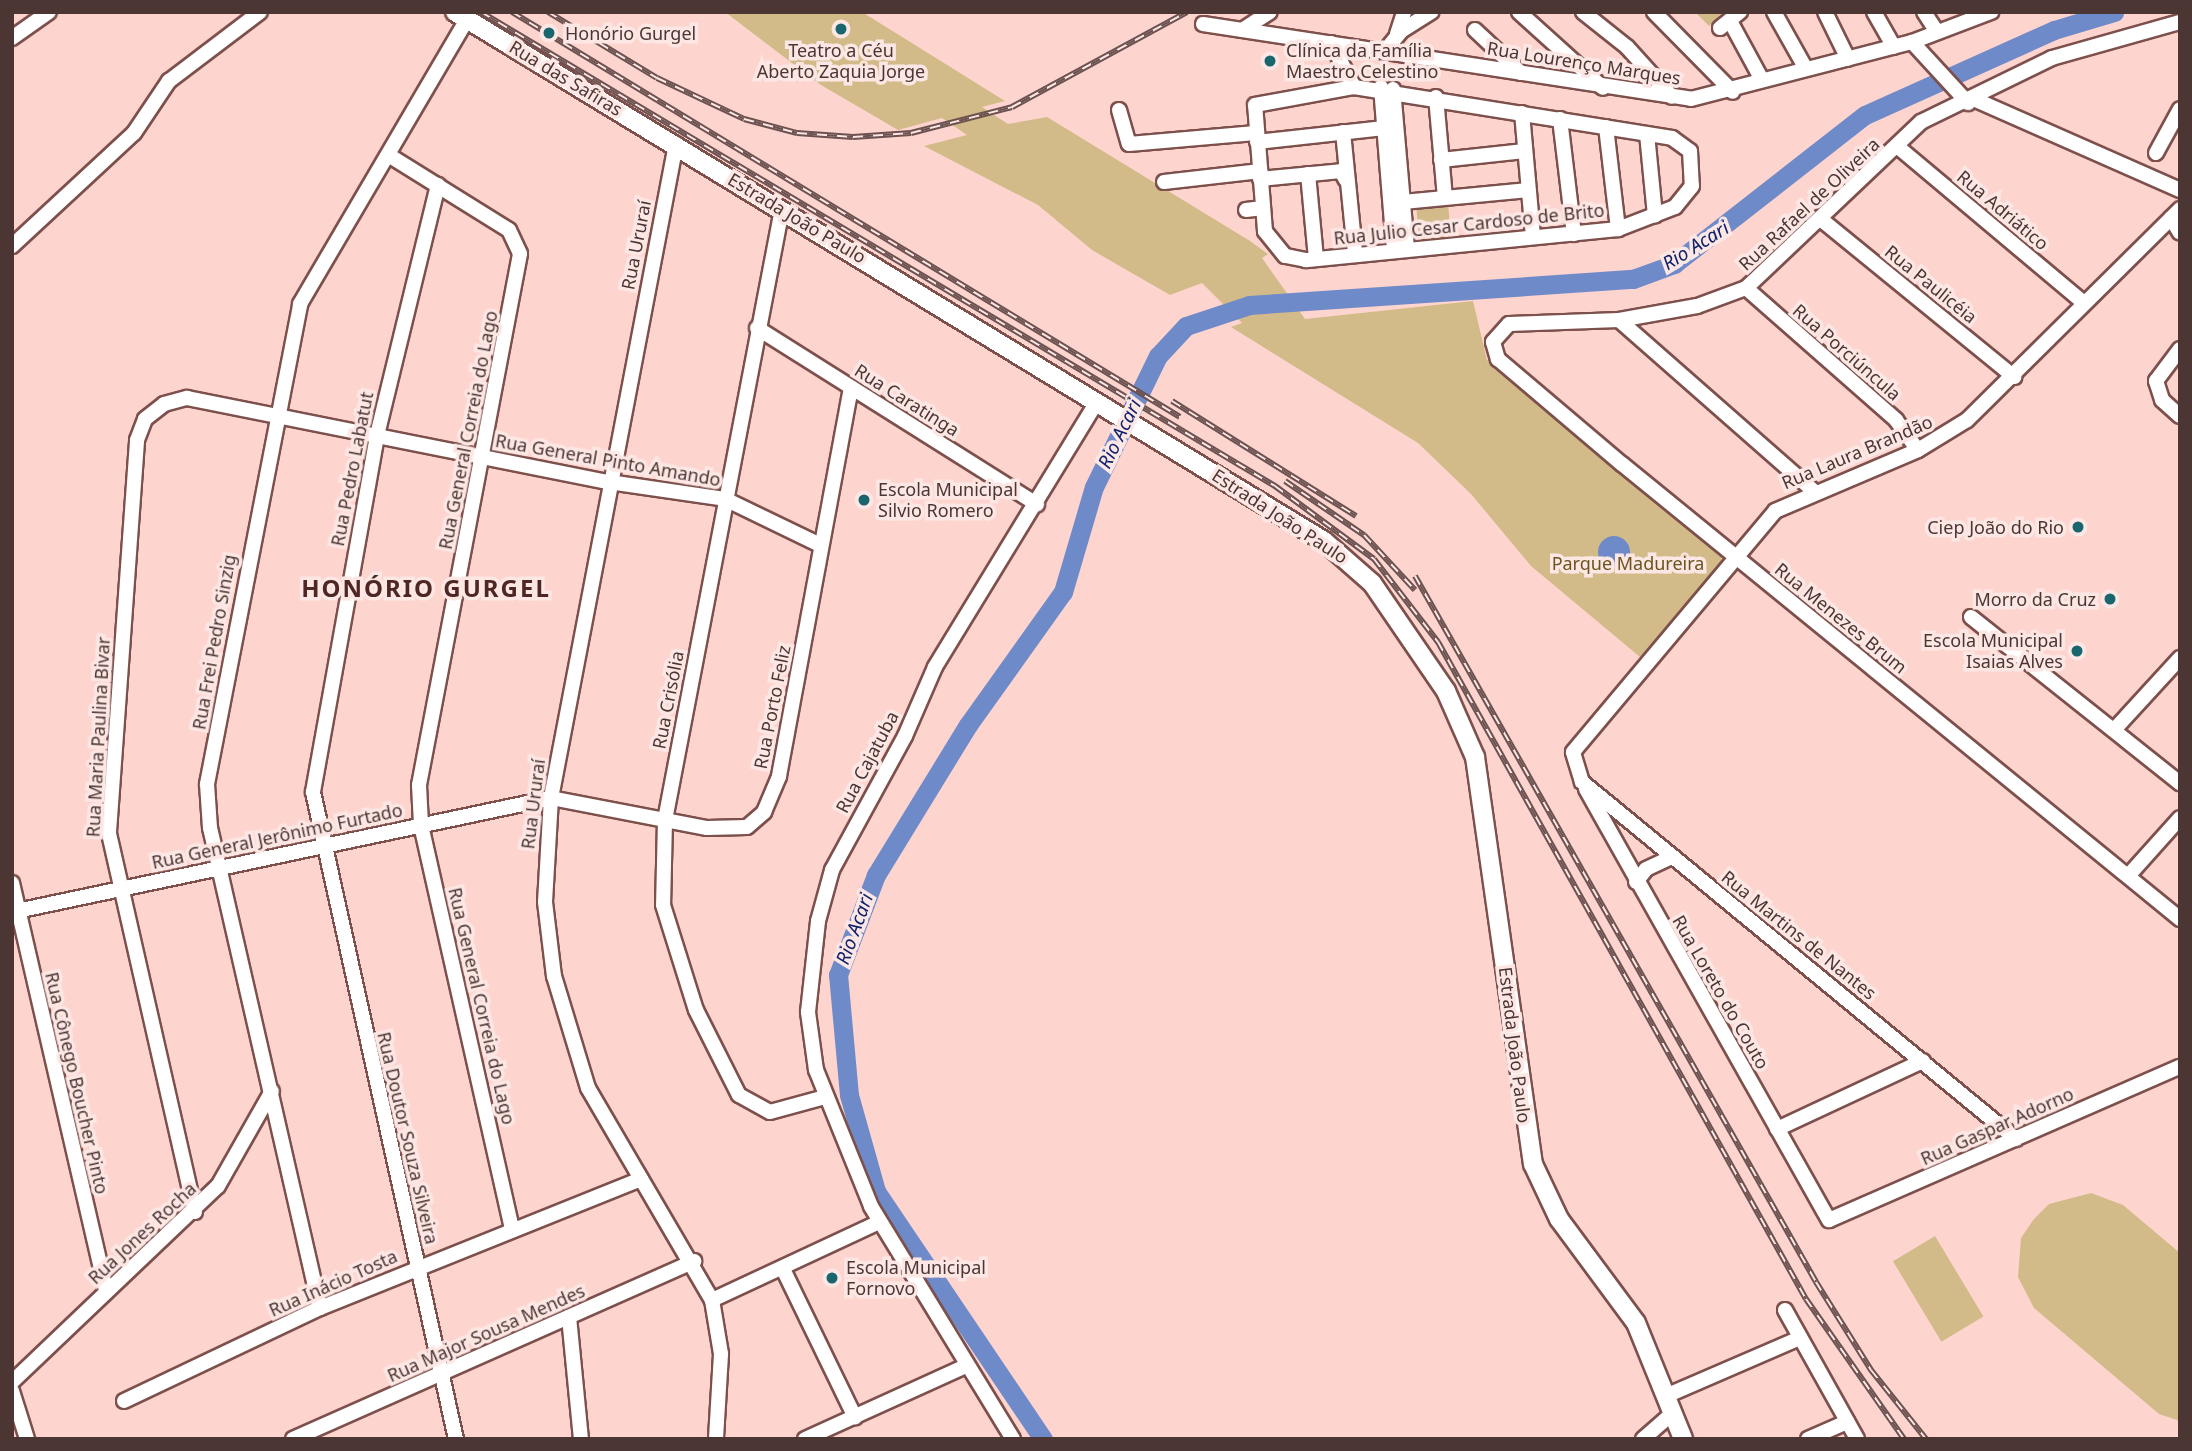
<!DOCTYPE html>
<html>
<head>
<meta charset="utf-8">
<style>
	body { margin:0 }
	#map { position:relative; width:2192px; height:1451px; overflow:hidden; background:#fed4cf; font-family:"Noto Sans",sans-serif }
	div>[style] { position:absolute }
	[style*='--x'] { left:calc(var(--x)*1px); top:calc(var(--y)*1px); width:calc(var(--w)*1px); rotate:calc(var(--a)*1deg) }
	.green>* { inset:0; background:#d2bb89; transform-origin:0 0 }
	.water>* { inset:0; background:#6f8ac9 }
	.round { border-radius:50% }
	.river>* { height:19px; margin:-9.5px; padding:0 9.5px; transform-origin:9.5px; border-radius:9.5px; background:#6f8ac9 }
	.roads { filter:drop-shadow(2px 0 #7d504c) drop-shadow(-2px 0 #7d504c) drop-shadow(0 2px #7d504c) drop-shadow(0 -2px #7d504c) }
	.minor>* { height:14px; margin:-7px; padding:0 7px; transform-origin:7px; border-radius:7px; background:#fff }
	.major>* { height:18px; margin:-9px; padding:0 9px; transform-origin:9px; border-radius:9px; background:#fff }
	.rail>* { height:6px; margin-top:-3px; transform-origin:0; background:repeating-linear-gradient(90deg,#fde7e4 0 10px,#6b5250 0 20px); box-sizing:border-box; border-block:2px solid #6b5250 }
	.dots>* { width:19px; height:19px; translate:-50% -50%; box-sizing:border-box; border:4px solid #fde7e4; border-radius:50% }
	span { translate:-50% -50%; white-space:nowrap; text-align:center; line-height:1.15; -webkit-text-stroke:7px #fde7e4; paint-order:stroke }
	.poi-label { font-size:18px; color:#4b3634 }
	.left { translate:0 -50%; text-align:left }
	.right { translate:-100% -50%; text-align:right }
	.street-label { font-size:18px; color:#4b3634 }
	.park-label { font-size:18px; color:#6b541d }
	.water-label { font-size:19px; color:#0e236c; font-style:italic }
	.district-label { font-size:24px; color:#4e2623; font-weight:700; letter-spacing:2px }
	.frame { position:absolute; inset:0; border:14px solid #4b3634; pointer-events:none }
</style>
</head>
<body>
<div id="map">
	<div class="green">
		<i style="clip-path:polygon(725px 12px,862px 12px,1005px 101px,982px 107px,1008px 124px,1047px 117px,1250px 241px,1268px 254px,1262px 258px,1305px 319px,1473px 301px,1487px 360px,1720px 554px,1723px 564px,1640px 657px,1531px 566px,1471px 494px,1418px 443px,1231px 327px,1242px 323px,1202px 283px,1170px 295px,1092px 250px,1038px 205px,924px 146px,967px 135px,942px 118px,898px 130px,821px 85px)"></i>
		<i style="clip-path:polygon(1695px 12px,1723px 12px,1709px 26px)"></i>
		<i style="left:1448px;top:203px;width:33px;height:32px;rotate:85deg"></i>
		<i style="clip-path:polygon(2091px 1193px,2123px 1205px,2180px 1253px,2180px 1421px,2159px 1414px,2034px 1308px,2018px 1277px,2021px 1238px,2034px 1219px,2049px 1204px)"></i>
		<i style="left:1935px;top:1236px;width:94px;height:49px;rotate:59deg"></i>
	</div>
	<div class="water">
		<i class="round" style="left:1598px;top:536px;width:32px;height:32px"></i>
	</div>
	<div class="river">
		<i style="--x:1043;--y:1439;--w:299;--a:-124"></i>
		<i style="--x:876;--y:1191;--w:100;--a:-105.7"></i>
		<i style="--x:849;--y:1095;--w:121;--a:-95.2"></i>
		<i style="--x:838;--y:975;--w:107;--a:-69.2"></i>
		<i style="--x:876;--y:875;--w:176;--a:-58.5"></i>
		<i style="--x:968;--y:725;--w:163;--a:-54.5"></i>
		<i style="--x:1063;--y:592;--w:109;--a:-73.6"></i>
		<i style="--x:1094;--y:487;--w:146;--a:-64"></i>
		<i style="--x:1158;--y:356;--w:41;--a:-47"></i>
		<i style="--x:1186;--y:326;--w:66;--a:-18.4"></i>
		<i style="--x:1249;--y:305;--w:385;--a:-3.9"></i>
		<i style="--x:1633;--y:279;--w:44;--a:-20.1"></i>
		<i style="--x:1674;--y:264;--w:242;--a:-38"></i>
		<i style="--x:1865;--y:115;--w:207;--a:-24.2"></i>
		<i style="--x:2054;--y:30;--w:63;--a:-16.7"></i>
	</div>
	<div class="roads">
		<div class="minor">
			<i style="--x:1519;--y:12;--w:113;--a:42.1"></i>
			<i style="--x:1583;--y:12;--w:56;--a:38.5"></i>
			<i style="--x:1627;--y:47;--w:67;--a:48"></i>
			<i style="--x:1654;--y:12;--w:112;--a:45.4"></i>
			<i style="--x:1774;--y:12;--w:65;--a:60.7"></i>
			<i style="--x:1825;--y:12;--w:52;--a:63.9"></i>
			<i style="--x:1874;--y:12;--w:40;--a:60.3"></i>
			<i style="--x:1924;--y:12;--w:24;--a:57"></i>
			<i style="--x:1730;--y:21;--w:67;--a:61.5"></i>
			<i style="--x:2180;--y:22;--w:133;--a:164.3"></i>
			<i style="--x:2052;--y:58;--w:146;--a:154"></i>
			<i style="--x:1921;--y:122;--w:241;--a:136.5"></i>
			<i style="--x:1746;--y:288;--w:52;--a:159.8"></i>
			<i style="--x:1697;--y:306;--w:79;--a:169.8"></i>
			<i style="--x:1619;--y:320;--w:110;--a:177.9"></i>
			<i style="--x:1509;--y:324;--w:24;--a:132"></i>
			<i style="--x:1493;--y:342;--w:18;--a:74"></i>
			<i style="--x:1498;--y:359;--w:162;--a:40.3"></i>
			<i style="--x:1622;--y:464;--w:720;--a:39.19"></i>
			<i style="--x:1203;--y:24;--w:494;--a:8.7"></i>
			<i style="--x:1691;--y:99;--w:228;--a:-14.5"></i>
			<i style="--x:1912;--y:42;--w:85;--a:-20.8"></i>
			<i style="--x:1720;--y:28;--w:26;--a:-39"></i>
			<i style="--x:1242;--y:30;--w:33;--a:-33"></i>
			<i style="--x:1475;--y:30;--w:63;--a:43.1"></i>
			<i style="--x:1397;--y:34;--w:23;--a:-72"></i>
			<i style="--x:12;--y:38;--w:45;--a:-35.1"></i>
			<i style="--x:1912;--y:42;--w:83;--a:47.4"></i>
			<i style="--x:1331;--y:43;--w:50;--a:62.4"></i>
			<i style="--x:1385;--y:51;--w:26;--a:-51"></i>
			<i style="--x:1401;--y:31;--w:36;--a:-32"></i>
			<i style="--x:1354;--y:87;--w:322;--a:9.1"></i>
			<i style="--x:1672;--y:138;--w:22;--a:36"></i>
			<i style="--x:1690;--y:151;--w:35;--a:87"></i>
			<i style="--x:1692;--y:186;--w:27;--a:129"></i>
			<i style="--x:1675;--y:207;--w:61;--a:158.9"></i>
			<i style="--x:1618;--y:229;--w:314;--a:174.3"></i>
			<i style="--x:1306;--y:260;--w:21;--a:-169"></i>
			<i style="--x:1285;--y:256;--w:32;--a:-129"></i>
			<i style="--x:1265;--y:231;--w:126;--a:-94.5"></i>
			<i style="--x:1255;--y:105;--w:101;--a:-10.3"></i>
			<i style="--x:1381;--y:87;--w:163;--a:85.4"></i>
			<i style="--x:1393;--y:89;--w:160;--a:85"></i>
			<i style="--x:1436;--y:97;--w:101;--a:84.9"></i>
			<i style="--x:1976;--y:100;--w:223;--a:23.8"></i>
			<i style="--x:1119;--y:110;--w:35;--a:74"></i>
			<i style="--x:1129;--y:144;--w:127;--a:-5"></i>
			<i style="--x:1522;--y:113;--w:124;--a:84.9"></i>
			<i style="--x:1560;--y:119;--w:116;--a:83.1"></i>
			<i style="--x:1606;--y:127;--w:103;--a:83.3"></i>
			<i style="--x:1343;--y:132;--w:122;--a:84.3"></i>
			<i style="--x:1647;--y:134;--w:82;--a:84.4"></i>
			<i style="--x:1257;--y:142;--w:128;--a:-6.3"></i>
			<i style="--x:676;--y:144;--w:666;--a:100.82"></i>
			<i style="--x:551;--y:798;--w:104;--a:93.3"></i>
			<i style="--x:545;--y:902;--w:75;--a:83.1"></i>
			<i style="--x:554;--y:976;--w:117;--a:73.1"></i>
			<i style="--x:588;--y:1088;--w:246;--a:59.7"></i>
			<i style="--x:712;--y:1300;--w:55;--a:80.5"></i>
			<i style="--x:721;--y:1354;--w:85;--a:93.4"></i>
			<i style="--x:1898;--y:147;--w:241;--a:40"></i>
			<i style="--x:2156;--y:153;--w:50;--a:-61.4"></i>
			<i style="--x:390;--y:156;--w:140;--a:31.9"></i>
			<i style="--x:509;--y:230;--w:26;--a:65"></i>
			<i style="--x:520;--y:254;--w:541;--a:100.77"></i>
			<i style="--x:419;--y:785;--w:40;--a:87.1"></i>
			<i style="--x:421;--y:825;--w:414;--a:77.3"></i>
			<i style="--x:1441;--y:160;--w:84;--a:-6.1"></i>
			<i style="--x:1308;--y:174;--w:85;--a:84.6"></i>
			<i style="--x:1260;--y:179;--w:81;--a:-5.6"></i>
			<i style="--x:1341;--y:171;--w:10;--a:61"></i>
			<i style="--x:1164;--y:182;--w:97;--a:-6.5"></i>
			<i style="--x:438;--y:185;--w:258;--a:103.7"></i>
			<i style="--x:377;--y:436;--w:362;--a:100.2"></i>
			<i style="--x:313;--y:792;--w:663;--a:77.54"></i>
			<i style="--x:1403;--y:202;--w:126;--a:-5.5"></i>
			<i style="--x:782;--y:209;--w:622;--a:100.84"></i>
			<i style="--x:665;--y:820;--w:85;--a:91.3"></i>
			<i style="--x:663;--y:905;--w:110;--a:72.6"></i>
			<i style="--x:696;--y:1010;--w:95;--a:63.2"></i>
			<i style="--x:739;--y:1095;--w:35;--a:29"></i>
			<i style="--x:770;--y:1112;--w:57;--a:-15.3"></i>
			<i style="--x:1246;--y:210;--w:17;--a:-7"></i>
			<i style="--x:2171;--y:218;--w:17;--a:59"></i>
			<i style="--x:1823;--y:221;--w:247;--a:39.2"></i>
			<i style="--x:12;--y:246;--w:166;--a:-42.8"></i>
			<i style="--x:134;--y:133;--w:63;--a:-56.1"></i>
			<i style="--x:169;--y:81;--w:114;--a:-37.2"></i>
			<i style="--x:1746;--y:288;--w:200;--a:41.3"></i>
			<i style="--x:1896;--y:420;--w:37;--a:54"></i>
			<i style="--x:1619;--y:320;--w:261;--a:41.3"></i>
			<i style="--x:757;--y:328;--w:331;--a:32.2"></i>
			<i style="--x:2180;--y:349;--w:40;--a:127"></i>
			<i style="--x:2156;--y:381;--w:20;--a:72"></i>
			<i style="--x:2162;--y:400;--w:24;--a:42"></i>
			<i style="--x:1971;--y:617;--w:267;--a:38.5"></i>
			<i style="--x:2114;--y:730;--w:98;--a:-47.5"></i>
			<i style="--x:1586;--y:789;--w:495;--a:60.6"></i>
			<i style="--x:1829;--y:1220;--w:383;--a:-23.6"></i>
			<i style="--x:2128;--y:876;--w:78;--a:-48.1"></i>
			<i style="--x:1636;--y:882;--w:16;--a:-52"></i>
			<i style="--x:1646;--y:869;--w:29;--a:-25"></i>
			<i style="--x:12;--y:883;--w:419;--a:77"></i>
			<i style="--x:12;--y:912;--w:551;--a:-11.94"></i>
			<i style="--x:551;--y:798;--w:159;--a:10.9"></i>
			<i style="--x:707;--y:828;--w:40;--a:-1.4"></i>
			<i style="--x:747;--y:827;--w:23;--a:-41"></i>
			<i style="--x:764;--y:812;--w:39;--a:-67"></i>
			<i style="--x:779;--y:776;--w:395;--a:-79.5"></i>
			<i style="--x:1777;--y:1129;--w:161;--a:-25"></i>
			<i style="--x:2016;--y:1139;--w:562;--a:-140.56"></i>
			<i style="--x:1582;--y:782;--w:31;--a:-107"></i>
			<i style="--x:1573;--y:752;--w:314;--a:-50"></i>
			<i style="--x:1775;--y:511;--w:155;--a:-23.1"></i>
			<i style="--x:1918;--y:450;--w:57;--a:-31.5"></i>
			<i style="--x:1967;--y:420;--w:300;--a:-44.7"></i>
			<i style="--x:195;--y:1212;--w:390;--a:-102.8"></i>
			<i style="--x:109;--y:832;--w:393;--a:-85.9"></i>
			<i style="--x:137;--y:440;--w:22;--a:-69"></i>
			<i style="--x:145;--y:419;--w:24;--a:-38"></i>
			<i style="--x:164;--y:404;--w:24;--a:-15"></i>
			<i style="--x:187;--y:398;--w:430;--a:11.3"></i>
			<i style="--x:609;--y:482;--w:117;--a:8.3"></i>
			<i style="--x:725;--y:499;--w:106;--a:25.8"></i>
			<i style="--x:783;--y:1269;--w:165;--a:64.1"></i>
			<i style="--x:712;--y:1300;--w:184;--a:-25"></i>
			<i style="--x:320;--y:1308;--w:492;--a:-102.9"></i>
			<i style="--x:210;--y:828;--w:44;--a:-93.9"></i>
			<i style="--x:207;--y:784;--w:489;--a:-79"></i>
			<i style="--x:300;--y:304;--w:330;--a:-59.6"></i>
			<i style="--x:1785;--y:1310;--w:148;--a:60.8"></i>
			<i style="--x:569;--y:1317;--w:123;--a:84.4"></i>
			<i style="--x:12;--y:1382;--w:284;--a:-43.6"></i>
			<i style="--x:218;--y:1186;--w:109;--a:-60.4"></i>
			<i style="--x:12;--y:1391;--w:50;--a:72.6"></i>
			<i style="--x:1668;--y:1395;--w:144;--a:-23.4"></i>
			<i style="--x:124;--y:1401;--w:217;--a:-25.4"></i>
			<i style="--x:320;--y:1308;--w:346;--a:-21.9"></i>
			<i style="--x:293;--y:1439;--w:439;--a:-23.9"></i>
			<i style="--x:805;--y:1439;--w:175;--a:-24.4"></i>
			<i style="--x:1013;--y:1439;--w:273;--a:-121.4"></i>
			<i style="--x:871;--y:1206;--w:147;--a:-112"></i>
			<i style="--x:816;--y:1070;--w:59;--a:-97.9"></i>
			<i style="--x:808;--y:1012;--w:92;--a:-83.7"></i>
			<i style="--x:818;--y:921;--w:53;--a:-74.6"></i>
			<i style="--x:832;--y:870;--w:153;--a:-61.4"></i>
			<i style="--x:905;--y:736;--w:75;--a:-66.5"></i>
			<i style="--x:935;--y:667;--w:311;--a:-58.6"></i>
			<i style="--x:1643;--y:1439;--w:41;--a:-41.1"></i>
			<i style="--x:1808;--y:1439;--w:43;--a:-23.6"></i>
		</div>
		<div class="major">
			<i style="--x:455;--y:12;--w:1017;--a:31.33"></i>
			<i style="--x:1324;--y:541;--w:64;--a:41.2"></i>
			<i style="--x:1372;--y:583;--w:131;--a:55.6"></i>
			<i style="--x:1446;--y:691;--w:72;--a:66.3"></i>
			<i style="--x:1475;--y:757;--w:411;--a:81.9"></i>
			<i style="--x:1533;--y:1164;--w:61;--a:64.7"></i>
			<i style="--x:1559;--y:1219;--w:129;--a:53.5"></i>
			<i style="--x:1636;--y:1323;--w:125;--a:67.9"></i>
		</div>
	</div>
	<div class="rail">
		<i style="--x:481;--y:12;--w:925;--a:30.84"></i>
		<i style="--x:1275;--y:486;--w:123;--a:36.4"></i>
		<i style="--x:1374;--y:559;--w:105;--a:52.4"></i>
		<i style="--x:1438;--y:642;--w:753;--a:60.75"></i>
		<i style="--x:1806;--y:1299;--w:171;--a:55"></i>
		<i style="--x:512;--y:12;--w:781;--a:31.23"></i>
		<i style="--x:548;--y:12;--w:127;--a:31.2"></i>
		<i style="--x:657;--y:78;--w:96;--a:25.2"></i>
		<i style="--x:744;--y:119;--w:55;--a:14.8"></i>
		<i style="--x:797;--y:133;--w:56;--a:4.1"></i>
		<i style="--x:853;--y:137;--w:58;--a:-3.9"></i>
		<i style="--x:911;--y:133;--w:104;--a:-14.4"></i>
		<i style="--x:1012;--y:107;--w:199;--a:-28.5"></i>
		<i style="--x:1172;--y:401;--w:217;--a:32"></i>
		<i style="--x:1285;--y:481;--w:96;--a:34.4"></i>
		<i style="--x:1364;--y:535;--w:75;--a:47.2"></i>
		<i style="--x:1415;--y:576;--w:812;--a:60.4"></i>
		<i style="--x:1816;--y:1282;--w:104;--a:58"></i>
		<i style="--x:1871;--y:1370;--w:88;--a:51.4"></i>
	</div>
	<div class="dots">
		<i style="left:841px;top:29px;background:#19666e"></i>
		<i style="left:549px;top:33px;background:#19666e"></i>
		<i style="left:1270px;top:61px;background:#19666e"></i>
		<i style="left:864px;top:500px;background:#19666e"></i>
		<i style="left:2078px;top:527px;background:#19666e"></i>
		<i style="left:2110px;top:599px;background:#19666e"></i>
		<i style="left:2077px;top:651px;background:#19666e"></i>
		<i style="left:832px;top:1278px;background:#19666e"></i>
	</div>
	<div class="poi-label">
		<span class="left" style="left:565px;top:33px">Honório Gurgel</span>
		<span style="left:841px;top:61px">Teatro a Céu<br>Aberto Zaquia Jorge</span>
		<span class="left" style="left:1286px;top:61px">Clínica da Família<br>Maestro Celestino</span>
		<span class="left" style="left:878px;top:500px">Escola Municipal<br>Silvio Romero</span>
		<span class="right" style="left:2064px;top:527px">Ciep João do Rio</span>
		<span class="right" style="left:2096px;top:599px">Morro da Cruz</span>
		<span class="right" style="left:2063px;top:651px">Escola Municipal<br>Isaias Alves</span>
		<span class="left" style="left:846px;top:1278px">Escola Municipal<br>Fornovo</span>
	</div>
	<div class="street-label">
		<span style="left:1584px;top:63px;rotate:9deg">Rua Lourenço Marques</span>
		<span style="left:566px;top:78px;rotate:31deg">Rua das Safiras</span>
		<span style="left:1809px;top:204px;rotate:-43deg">Rua Rafael de Oliveira</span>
		<span style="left:2003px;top:210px;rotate:40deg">Rua Adriático</span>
		<span style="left:797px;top:218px;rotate:31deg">Estrada João Paulo</span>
		<span style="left:1469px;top:224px;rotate:-6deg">Rua Julio Cesar Cardoso de Brito</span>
		<span style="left:636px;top:245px;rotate:-79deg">Rua Ururaí</span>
		<span style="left:1931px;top:284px;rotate:39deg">Rua Paulicéia</span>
		<span style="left:1847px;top:352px;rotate:41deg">Rua Porciúncula</span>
		<span style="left:907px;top:400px;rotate:32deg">Rua Caratinga</span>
		<span style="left:468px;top:430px;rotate:-79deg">Rua General Correia do Lago</span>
		<span style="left:1857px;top:452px;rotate:-23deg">Rua Laura Brandão</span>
		<span style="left:608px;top:460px;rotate:10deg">Rua General Pinto Amando</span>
		<span style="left:352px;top:469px;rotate:-79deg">Rua Pedro Labatut</span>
		<span style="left:1280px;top:516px;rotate:33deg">Estrada João Paulo</span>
		<span style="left:1841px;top:618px;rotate:39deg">Rua Menezes Brum</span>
		<span style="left:214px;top:642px;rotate:-80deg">Rua Frei Pedro Sinzig</span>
		<span style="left:668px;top:700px;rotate:-79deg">Rua Crisólia</span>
		<span style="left:772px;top:707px;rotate:-79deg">Rua Porto Feliz</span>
		<span style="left:98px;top:737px;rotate:-87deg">Rua Maria Paulina Bivar</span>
		<span style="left:867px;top:762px;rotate:-62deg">Rua Cajatuba</span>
		<span style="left:533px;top:804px;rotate:-83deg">Rua Ururaí</span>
		<span style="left:277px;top:836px;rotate:-12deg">Rua General Jerônimo Furtado</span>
		<span style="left:1799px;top:935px;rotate:39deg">Rua Martins de Nantes</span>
		<span style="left:1721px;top:992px;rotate:60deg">Rua Loreto do Couto</span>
		<span style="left:482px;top:1006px;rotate:77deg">Rua General Correia do Lago</span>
		<span style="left:1515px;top:1045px;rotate:83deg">Estrada João Paulo</span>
		<span style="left:77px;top:1083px;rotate:77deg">Rua Cônego Boucher Pinto</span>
		<span style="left:1997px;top:1126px;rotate:-24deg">Rua Gaspar Adorno</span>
		<span style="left:408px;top:1138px;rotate:77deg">Rua Doutor Souza Silveira</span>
		<span style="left:142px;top:1233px;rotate:-43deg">Rua Jones Rocha</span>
		<span style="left:333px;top:1283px;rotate:-24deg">Rua Inácio Tosta</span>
		<span style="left:486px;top:1333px;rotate:-24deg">Rua Major Sousa Mendes</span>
	</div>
	<div class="park-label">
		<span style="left:1628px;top:563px">Parque Madureira</span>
	</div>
	<div class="water-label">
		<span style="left:1696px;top:246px;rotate:-32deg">Rio Acari</span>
		<span style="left:1120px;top:434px;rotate:-64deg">Rio Acari</span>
		<span style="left:855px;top:929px;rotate:-70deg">Rio Acari</span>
	</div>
	<div class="district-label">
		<span style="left:426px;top:588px">HONÓRIO GURGEL</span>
	</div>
	<div class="frame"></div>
</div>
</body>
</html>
